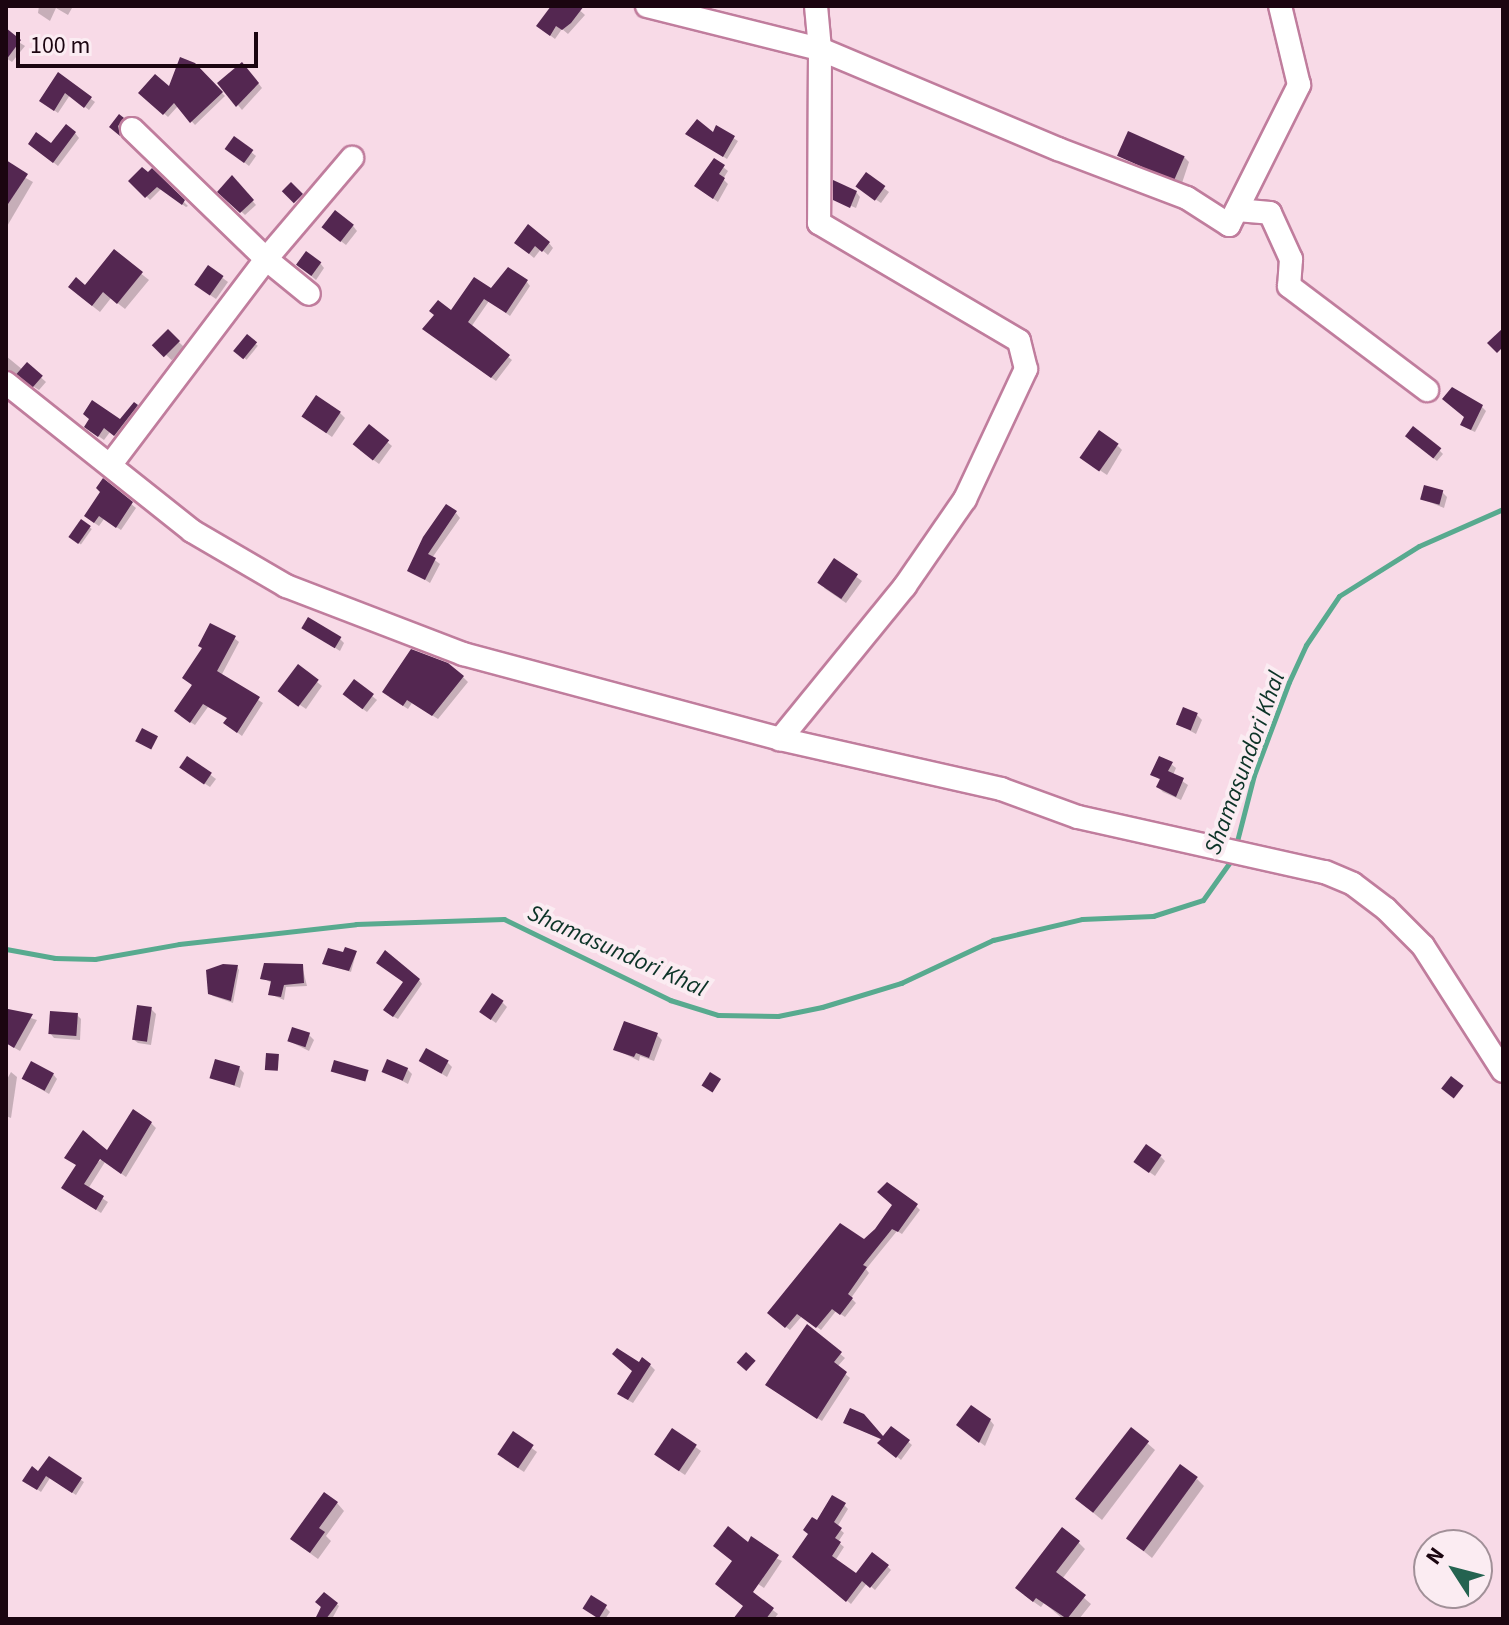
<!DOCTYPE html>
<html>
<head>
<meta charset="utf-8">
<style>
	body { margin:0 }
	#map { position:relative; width:1509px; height:1625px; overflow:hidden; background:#f8dae7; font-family:"Source Sans 3",sans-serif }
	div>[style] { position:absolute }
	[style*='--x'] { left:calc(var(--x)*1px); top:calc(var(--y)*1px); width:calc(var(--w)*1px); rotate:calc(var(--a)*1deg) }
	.shadow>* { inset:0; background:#0003; transform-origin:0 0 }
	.stream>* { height:5px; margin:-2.5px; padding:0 2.5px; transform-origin:2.5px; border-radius:2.5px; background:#58aa8f }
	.building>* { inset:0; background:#542751; transform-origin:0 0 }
	.roads { filter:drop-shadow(2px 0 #c07d9d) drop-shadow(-2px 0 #c07d9d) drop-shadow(0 2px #c07d9d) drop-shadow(0 -2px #c07d9d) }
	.minor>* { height:22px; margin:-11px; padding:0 11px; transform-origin:11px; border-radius:11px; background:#fff }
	span { translate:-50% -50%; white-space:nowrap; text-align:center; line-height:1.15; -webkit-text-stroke:8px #fbecf2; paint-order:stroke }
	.water-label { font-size:24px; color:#0c3327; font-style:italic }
	.frame { position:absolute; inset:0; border:8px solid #1b0510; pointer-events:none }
	.north { position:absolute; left:1413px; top:1529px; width:80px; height:80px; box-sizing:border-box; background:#fbecf2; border:2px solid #a19098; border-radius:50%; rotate:306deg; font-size:22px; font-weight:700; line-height:32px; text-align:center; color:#1b0510 }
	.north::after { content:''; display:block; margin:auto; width:28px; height:36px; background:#246350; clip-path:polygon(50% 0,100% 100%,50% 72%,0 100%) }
	.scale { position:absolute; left:16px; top:32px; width:242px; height:36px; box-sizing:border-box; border:4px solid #1b0510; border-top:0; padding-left:10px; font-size:24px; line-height:28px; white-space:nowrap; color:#1b0510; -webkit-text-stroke:6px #fbecf2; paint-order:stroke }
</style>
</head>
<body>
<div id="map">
	<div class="shadow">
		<i style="clip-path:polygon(39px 6px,70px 6px,72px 8px,68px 15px,56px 8px,50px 21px,38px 13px)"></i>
		<i style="clip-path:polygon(553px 6px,575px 6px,585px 15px,568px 34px,562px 29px,555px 39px,543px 30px)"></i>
		<i style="clip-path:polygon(6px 34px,25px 46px,12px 62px,6px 58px)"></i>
		<i style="clip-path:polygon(194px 65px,225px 96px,195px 125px,178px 106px,168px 117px,141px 93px,170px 89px)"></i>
		<i style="clip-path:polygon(247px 69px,262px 88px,242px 110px,220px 83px)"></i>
		<i style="clip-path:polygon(59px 75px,95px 102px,89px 110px,70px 95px,58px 113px,45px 104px)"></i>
		<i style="clip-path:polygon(119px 117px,127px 124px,123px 137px,116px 131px)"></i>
		<i style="clip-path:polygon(717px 128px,738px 141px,727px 159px,688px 134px,713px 135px)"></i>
		<i style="clip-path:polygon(75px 133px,79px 138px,58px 166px,35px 148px,51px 146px)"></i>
		<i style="clip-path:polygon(234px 138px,256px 156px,249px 166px,231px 152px)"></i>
		<i style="clip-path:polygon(1119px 156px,1184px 157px,1189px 162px,1182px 183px)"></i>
		<i style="clip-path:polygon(6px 167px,33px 182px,6px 228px)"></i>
		<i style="clip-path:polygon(723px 167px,728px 171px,723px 179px,728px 184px,718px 202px,701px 190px)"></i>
		<i style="clip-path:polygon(152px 171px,188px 206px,186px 207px,161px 189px,150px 200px,131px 181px)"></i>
		<i style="clip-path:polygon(866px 175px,889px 192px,881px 203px,863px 191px)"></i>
		<i style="clip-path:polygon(232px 178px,256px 205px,245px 215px,219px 191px)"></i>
		<i style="clip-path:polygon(856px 192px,860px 197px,856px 208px,837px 200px)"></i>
		<i style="clip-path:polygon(353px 226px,357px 231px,346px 245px,329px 232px)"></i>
		<i style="clip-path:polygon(549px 243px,553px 248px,548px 255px,541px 249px,534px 258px,521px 247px)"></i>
		<i style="clip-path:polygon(114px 252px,149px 280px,125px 309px,111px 298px,100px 312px,77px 294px)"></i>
		<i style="clip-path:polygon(320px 263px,324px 268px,316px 280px,303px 269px)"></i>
		<i style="clip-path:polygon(208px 267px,228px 282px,216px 299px,201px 289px)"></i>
		<i style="clip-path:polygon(527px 282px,530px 286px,510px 316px,489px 301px,471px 327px,512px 360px,496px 381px,429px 333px,436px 315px,451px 312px,491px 290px)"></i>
		<i style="left:168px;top:332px;width:22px;height:18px;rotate:43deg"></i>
		<i style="left:247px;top:337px;width:14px;height:18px;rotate:39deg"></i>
		<i style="clip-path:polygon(6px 356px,23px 370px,27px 365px,46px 382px,39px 390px,6px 369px)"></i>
		<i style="clip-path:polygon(134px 405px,141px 411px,120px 440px,110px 432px,104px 440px,91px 431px,121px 422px)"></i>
		<i style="clip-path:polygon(1482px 407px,1486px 411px,1475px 432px,1466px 428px,1463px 424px,1466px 417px)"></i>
		<i style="clip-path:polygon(340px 413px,345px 418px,332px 437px,304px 417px)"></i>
		<i style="clip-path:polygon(369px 427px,392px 446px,379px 464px,360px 450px)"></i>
		<i style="clip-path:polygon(1411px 440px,1439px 450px,1443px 454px,1437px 461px)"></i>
		<i style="clip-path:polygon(1118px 446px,1122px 450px,1107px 475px,1086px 461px)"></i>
		<i style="clip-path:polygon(104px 481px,136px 508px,121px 530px,104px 519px,99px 526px,90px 520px)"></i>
		<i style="clip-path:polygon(1442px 492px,1447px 497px,1444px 508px,1422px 499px)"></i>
		<i style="clip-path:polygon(456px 513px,460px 518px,432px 558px,440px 564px,430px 583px,410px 570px)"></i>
		<i style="left:82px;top:522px;width:12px;height:19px;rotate:35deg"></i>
		<i style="clip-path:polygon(835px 561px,862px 581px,846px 603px,824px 588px)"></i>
		<i style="clip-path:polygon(304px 628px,340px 639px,344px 643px,340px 651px)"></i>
		<i style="clip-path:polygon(234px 638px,239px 642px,221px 676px,263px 703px,242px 736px,230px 727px,228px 719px,208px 707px,195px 725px,181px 716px,204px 649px)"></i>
		<i style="clip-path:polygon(463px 677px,468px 682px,438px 719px,412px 703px,408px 709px,389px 697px)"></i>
		<i style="clip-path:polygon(317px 682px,322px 686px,306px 709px,284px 694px)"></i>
		<i style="clip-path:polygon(372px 696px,377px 700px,367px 712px,349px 699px)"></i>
		<i style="clip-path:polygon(1197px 715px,1202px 720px,1196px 734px,1178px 724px)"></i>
		<i style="clip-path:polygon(188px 758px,216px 779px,210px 787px,187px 772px)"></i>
		<i style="clip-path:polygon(1171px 764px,1176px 768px,1173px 775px,1188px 785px,1181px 800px,1163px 792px,1158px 787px,1161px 781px,1153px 774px)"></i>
		<i style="clip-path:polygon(356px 953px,351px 972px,325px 964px,344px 954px)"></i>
		<i style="clip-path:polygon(302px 966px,307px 986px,286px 987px,284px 1000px,270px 994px,272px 983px,263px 978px)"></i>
		<i style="clip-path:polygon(237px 967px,239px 970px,233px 1003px,213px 996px,210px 993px)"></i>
		<i style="clip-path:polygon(419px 980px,422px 984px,398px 1019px,389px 1014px)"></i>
		<i style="clip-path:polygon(502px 1002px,507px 1007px,496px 1023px,486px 1016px)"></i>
		<i style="clip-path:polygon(151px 1009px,156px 1014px,151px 1045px,138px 1043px,133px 1039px)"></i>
		<i style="clip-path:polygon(9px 1011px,37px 1020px,20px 1051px,6px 1043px)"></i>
		<i style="clip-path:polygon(77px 1015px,81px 1019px,80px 1040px,54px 1038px,50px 1033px)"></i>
		<i style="clip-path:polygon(309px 1035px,314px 1040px,309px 1051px,289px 1041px)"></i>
		<i style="clip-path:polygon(657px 1035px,662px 1040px,654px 1061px,640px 1056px,639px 1061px,615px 1049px)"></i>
		<i style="clip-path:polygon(421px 1061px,448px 1063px,452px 1067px,447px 1077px)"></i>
		<i style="clip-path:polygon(239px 1068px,244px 1073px,240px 1088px,212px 1077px)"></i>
		<i style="clip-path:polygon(407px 1069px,412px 1074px,408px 1084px,384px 1071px)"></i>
		<i style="clip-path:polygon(11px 1072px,17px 1077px,11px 1118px,6px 1116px,6px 1081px)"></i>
		<i style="clip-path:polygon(53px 1074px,57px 1079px,49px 1094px,24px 1079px)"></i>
		<i style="clip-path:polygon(151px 1123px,156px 1128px,126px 1177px,105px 1162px,88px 1189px,108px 1202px,101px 1213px,63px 1188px)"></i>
		<i style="clip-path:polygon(1161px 1157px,1165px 1161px,1155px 1176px,1141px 1166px)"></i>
		<i style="clip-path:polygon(916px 1206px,920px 1210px,902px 1234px,897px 1231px,866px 1269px,869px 1273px,851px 1298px,856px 1303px,845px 1317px,836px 1311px,821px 1330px,802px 1316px,790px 1330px,773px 1317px)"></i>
		<i style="clip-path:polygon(807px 1327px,845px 1358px,837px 1367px,850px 1378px,822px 1421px,772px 1389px)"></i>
		<i style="clip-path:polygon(639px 1365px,650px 1365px,655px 1370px,633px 1403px,624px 1398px)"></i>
		<i style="clip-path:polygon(990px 1420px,994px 1425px,985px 1446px,964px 1430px)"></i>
		<i style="clip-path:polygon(846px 1423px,883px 1439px,892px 1428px,912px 1445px,901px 1460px,884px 1446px,882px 1440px)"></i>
		<i style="clip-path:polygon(672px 1430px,701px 1451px,685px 1475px,661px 1459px)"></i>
		<i style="clip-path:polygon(513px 1434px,537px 1452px,524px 1472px,504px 1459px)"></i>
		<i style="clip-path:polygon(1147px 1443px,1155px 1450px,1102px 1520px,1078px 1500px)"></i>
		<i style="clip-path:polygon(39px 1473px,81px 1480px,84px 1482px,76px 1495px,50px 1478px,41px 1492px,28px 1483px)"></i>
		<i style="clip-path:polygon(1197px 1479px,1204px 1486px,1152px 1558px,1129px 1539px)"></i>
		<i style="clip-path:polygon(337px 1503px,344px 1511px,326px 1536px,331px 1541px,318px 1559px,300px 1546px)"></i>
		<i style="clip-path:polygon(844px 1505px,848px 1509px,837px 1527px,844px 1533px,838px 1542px,844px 1547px,835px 1561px,856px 1576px,887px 1566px,891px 1570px,875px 1590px,867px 1583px,851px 1604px,799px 1560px,817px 1523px)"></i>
		<i style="clip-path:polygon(1078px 1542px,1085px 1549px,1062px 1579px,1091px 1604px,1079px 1619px,1063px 1619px,1044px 1603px,1041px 1607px,1024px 1595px)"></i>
		<i style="clip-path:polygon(748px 1545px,782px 1561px,764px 1588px,736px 1569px)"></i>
		<i style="clip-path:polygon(745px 1589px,778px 1614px,774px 1619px,742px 1619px)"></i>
		<i style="clip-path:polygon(324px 1595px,339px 1606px,332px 1619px,317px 1619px)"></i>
		<i style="clip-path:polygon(605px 1607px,610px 1612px,605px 1619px,590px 1613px)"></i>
	</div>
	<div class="stream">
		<i style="--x:1236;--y:845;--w:72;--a:-75.6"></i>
		<i style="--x:1254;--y:775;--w:99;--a:-69.4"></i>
		<i style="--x:1289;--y:682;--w:41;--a:-65.3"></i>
		<i style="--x:1306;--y:645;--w:59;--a:-56"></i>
		<i style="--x:1339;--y:596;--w:94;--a:-32"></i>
		<i style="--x:1419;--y:546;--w:92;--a:-23.8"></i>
		<i style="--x:6;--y:949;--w:50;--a:10.4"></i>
		<i style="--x:55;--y:958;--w:40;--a:1.4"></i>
		<i style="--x:95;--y:959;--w:85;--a:-10.1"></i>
		<i style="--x:179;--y:944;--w:178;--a:-6.4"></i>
		<i style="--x:356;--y:924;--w:148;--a:-1.9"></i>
		<i style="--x:504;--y:919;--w:185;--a:26"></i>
		<i style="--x:670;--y:1000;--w:50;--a:17.4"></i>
		<i style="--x:718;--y:1015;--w:60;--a:1"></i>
		<i style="--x:778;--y:1016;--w:45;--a:-11.6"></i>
		<i style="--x:822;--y:1007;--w:83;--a:-16.9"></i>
		<i style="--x:901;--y:983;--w:102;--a:-25.1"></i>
		<i style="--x:993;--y:940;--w:91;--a:-13.3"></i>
		<i style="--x:1082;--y:919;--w:71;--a:-2.4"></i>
		<i style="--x:1153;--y:916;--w:52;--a:-17.7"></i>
		<i style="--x:1203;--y:900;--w:50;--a:-54.7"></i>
	</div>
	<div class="building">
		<i style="clip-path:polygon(551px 6px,584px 6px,571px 23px,562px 30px,556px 26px,550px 36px,536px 26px)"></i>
		<i style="clip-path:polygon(6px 28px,21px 40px,6px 60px)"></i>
		<i style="clip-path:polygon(180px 57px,195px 63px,223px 92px,190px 123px,174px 103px,163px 115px,138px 93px,155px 74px,169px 86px)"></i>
		<i style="clip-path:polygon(242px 62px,259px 83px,236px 107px,217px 83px)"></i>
		<i style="clip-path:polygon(58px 72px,92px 97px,84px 108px,65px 93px,54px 111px,39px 101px)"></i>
		<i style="clip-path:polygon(119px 114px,124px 118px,118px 126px,120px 136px,109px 127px)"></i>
		<i style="clip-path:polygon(697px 119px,713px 132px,716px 125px,735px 136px,723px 157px,685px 134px)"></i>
		<i style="clip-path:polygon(66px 124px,76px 132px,53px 163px,28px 144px,36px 132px,51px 143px)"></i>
		<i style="left:1128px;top:131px;width:62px;height:27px;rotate:24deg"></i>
		<i style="left:234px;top:136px;width:24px;height:16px;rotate:36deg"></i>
		<i style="clip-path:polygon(714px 158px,725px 165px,719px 174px,725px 178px,713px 199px,694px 186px)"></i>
		<i style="clip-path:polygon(6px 160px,28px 174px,6px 207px)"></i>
		<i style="clip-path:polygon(142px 167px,148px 172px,152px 168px,185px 200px,182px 205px,157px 187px,145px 198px,128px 181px)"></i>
		<i style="left:866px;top:172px;width:24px;height:18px;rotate:36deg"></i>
		<i style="clip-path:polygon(232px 175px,254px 200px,240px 213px,217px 192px)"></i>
		<i style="clip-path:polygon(833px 180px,857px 191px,850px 208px,833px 200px)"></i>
		<i style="left:291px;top:182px;width:17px;height:13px;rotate:45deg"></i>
		<i style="left:335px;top:210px;width:24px;height:22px;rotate:38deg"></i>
		<i style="clip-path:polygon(528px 224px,550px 242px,542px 252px,535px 246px,529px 254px,514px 243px)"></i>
		<i style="clip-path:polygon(114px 249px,143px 272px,117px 304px,103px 292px,92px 306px,68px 287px,76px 277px,85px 285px)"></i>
		<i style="left:306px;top:251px;width:19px;height:17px;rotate:36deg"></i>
		<i style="left:208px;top:265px;width:19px;height:24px;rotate:35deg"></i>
		<i style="clip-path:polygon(508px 267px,528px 280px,506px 313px,484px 299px,468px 322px,510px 355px,491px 378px,422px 329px,434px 315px,429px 311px,438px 300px,451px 310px,474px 277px,491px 288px)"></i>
		<i style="clip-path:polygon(1503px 328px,1503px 347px,1497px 353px,1487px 343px)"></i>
		<i style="left:168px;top:329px;width:17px;height:23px;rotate:45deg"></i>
		<i style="left:247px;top:334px;width:13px;height:22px;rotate:39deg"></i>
		<i style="left:27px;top:362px;width:21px;height:16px;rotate:41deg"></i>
		<i style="clip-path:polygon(1452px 387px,1483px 405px,1471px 430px,1460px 425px,1464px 417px,1442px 399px)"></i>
		<i style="left:316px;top:395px;width:30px;height:26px;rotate:34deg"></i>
		<i style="clip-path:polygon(92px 400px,120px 419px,134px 402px,138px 405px,114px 436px,104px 428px,98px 437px,84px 427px,89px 419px,83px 414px)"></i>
		<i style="left:369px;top:424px;width:26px;height:26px;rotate:39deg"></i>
		<i style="left:1413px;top:426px;width:36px;height:13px;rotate:38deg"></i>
		<i style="left:1099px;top:430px;width:24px;height:34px;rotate:35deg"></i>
		<i style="clip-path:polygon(103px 478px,133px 502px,116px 528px,99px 516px,94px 523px,84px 516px,100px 492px,96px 488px)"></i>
		<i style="left:1424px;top:485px;width:20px;height:15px;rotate:15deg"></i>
		<i style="clip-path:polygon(446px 504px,457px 511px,428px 554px,436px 558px,425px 580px,407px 571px,423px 537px)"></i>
		<i style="left:81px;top:519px;width:12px;height:22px;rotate:35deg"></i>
		<i style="left:834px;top:558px;width:29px;height:30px;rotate:34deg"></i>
		<i style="left:308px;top:617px;width:39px;height:13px;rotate:31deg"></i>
		<i style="clip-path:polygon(210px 623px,236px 636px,217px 671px,260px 697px,237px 733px,223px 723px,227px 718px,203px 704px,190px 723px,174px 711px,192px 685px,182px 678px,202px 648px,198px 646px)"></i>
		<i style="clip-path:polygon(411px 649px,448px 663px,464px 676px,432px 716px,407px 700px,403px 706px,382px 692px)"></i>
		<i style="left:298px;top:664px;width:26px;height:34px;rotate:37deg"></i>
		<i style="left:354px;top:679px;width:25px;height:19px;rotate:37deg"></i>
		<i style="left:1183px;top:707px;width:16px;height:19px;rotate:22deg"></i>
		<i style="left:142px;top:728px;width:18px;height:15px;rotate:27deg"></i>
		<i style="left:187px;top:756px;width:30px;height:14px;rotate:34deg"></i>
		<i style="clip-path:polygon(1159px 756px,1173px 762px,1168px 771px,1184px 778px,1176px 797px,1156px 787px,1160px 779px,1150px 775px)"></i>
		<i style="clip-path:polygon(345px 947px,357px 951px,349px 971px,322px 964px,328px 948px,343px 952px)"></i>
		<i style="clip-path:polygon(385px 950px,420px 979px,393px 1017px,383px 1010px,403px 982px,376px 963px)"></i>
		<i style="clip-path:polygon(264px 963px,303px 964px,304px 983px,284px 985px,281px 997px,268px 995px,271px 981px,260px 979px)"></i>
		<i style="clip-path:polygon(223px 964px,238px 965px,231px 1001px,208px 994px,206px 970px)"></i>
		<i style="left:492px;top:993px;width:14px;height:23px;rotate:34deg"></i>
		<i style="left:137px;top:1005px;width:15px;height:35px;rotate:8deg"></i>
		<i style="clip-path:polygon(8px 1009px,33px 1014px,14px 1048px,6px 1043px)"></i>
		<i style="left:50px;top:1011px;width:28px;height:23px;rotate:4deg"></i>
		<i style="clip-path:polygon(624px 1021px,658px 1033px,649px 1058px,636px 1053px,634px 1057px,613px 1050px)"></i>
		<i style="left:292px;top:1027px;width:19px;height:15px;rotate:18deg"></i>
		<i style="left:426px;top:1048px;width:26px;height:15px;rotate:29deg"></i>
		<i style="left:266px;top:1053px;width:13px;height:17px;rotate:4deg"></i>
		<i style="left:215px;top:1059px;width:26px;height:20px;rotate:16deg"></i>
		<i style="left:387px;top:1059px;width:23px;height:14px;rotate:23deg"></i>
		<i style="left:334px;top:1060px;width:36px;height:12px;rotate:16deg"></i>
		<i style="left:31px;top:1061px;width:26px;height:20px;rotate:28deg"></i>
		<i style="left:710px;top:1072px;width:13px;height:16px;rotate:32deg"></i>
		<i style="left:1451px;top:1076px;width:16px;height:16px;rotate:38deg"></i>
		<i style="clip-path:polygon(133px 1109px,152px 1122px,121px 1174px,100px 1159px,84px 1184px,104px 1196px,96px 1210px,61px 1188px,76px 1165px,64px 1158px,83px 1130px,107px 1150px)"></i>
		<i style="left:1146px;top:1144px;width:19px;height:22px;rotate:35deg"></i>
		<i style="clip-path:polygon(887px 1182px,918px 1204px,898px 1232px,892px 1229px,863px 1265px,867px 1267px,848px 1294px,853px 1298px,840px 1315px,832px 1309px,816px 1328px,797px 1314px,785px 1328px,767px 1313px,840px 1223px,864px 1239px,875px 1229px,892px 1205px,877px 1192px)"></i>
		<i style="clip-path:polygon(807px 1324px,842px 1352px,834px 1362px,847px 1372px,817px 1419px,765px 1385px)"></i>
		<i style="clip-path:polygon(617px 1348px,639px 1362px,642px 1357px,651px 1364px,628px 1400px,617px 1394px,632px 1371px,612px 1354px)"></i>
		<i style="left:746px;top:1352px;width:13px;height:14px;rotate:42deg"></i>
		<i style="clip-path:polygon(971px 1405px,991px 1419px,979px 1443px,956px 1425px)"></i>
		<i style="clip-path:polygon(850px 1408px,864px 1414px,883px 1436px,891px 1426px,910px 1440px,896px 1458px,877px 1443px,881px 1439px,843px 1423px)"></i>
		<i style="left:1131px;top:1427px;width:23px;height:91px;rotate:38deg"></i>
		<i style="left:672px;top:1428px;width:30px;height:32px;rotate:34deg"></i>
		<i style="left:513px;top:1431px;width:25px;height:28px;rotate:34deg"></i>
		<i style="clip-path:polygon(49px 1456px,82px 1478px,72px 1493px,46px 1476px,37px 1490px,22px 1481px,32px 1466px,38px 1471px)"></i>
		<i style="left:1180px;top:1464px;width:22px;height:92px;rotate:36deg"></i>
		<i style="clip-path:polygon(324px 1492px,338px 1502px,319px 1528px,325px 1532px,310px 1553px,290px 1539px)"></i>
		<i style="clip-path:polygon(832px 1495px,846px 1503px,834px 1522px,842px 1528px,835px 1538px,841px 1542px,832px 1556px,856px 1573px,872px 1552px,889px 1565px,870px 1588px,862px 1581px,846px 1602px,792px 1557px,808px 1534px,803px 1530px,812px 1517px,817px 1520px)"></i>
		<i style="clip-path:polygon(728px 1526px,748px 1542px,751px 1536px,779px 1555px,753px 1592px,774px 1608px,766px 1619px,733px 1619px,743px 1606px,715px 1584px,732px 1561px,713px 1546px)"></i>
		<i style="clip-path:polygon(1062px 1527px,1080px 1541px,1056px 1572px,1086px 1595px,1067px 1619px,1036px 1598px,1033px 1602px,1015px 1588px)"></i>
		<i style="clip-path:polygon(324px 1592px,338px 1603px,326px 1619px,315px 1619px,321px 1607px,315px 1602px)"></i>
		<i style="left:591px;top:1595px;width:19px;height:16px;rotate:32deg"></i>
	</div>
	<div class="roads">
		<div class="minor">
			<i style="--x:647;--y:6;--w:178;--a:14"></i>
			<i style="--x:820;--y:49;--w:174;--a:90.3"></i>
			<i style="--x:819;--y:223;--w:232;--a:30.5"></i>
			<i style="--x:1019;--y:341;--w:29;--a:76"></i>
			<i style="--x:1026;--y:369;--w:144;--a:115.1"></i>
			<i style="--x:965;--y:499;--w:106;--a:124.6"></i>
			<i style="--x:905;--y:586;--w:198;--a:129.2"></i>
			<i style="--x:816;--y:6;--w:43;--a:84.7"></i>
			<i style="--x:820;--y:49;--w:258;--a:22.8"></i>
			<i style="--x:1058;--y:149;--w:138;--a:20.8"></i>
			<i style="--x:1187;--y:198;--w:50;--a:32.7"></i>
			<i style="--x:1229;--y:225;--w:157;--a:-63.4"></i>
			<i style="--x:1299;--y:85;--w:81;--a:-103.5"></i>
			<i style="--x:132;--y:129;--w:187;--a:44.1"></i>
			<i style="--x:266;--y:259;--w:55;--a:39.1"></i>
			<i style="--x:1237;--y:210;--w:33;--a:5"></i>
			<i style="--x:1270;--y:213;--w:51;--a:65.5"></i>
			<i style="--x:1291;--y:259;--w:27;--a:94"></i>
			<i style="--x:1289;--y:286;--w:173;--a:37"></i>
			<i style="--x:6;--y:383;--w:238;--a:38.5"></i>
			<i style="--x:192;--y:531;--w:109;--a:30.3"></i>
			<i style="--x:286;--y:586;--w:190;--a:21"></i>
			<i style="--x:463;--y:654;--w:328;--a:15"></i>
			<i style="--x:780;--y:739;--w:227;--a:12.7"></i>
			<i style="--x:1001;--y:789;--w:82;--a:20"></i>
			<i style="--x:1078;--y:817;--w:253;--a:12.6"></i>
			<i style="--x:1325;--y:872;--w:30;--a:23"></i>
			<i style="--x:1353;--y:884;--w:41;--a:37.1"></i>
			<i style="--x:1386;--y:909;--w:52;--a:45"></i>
			<i style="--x:1423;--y:946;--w:148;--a:57.4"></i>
			<i style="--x:111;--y:464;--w:257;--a:-52.9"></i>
			<i style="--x:266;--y:259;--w:133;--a:-49.6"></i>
		</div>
	</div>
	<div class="water-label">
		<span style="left:1245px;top:763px;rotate:-70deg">Shamasundori Khal</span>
		<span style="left:617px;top:951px;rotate:24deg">Shamasundori Khal</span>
	</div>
	<div class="frame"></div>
	<div class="north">N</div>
	<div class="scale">100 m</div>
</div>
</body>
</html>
